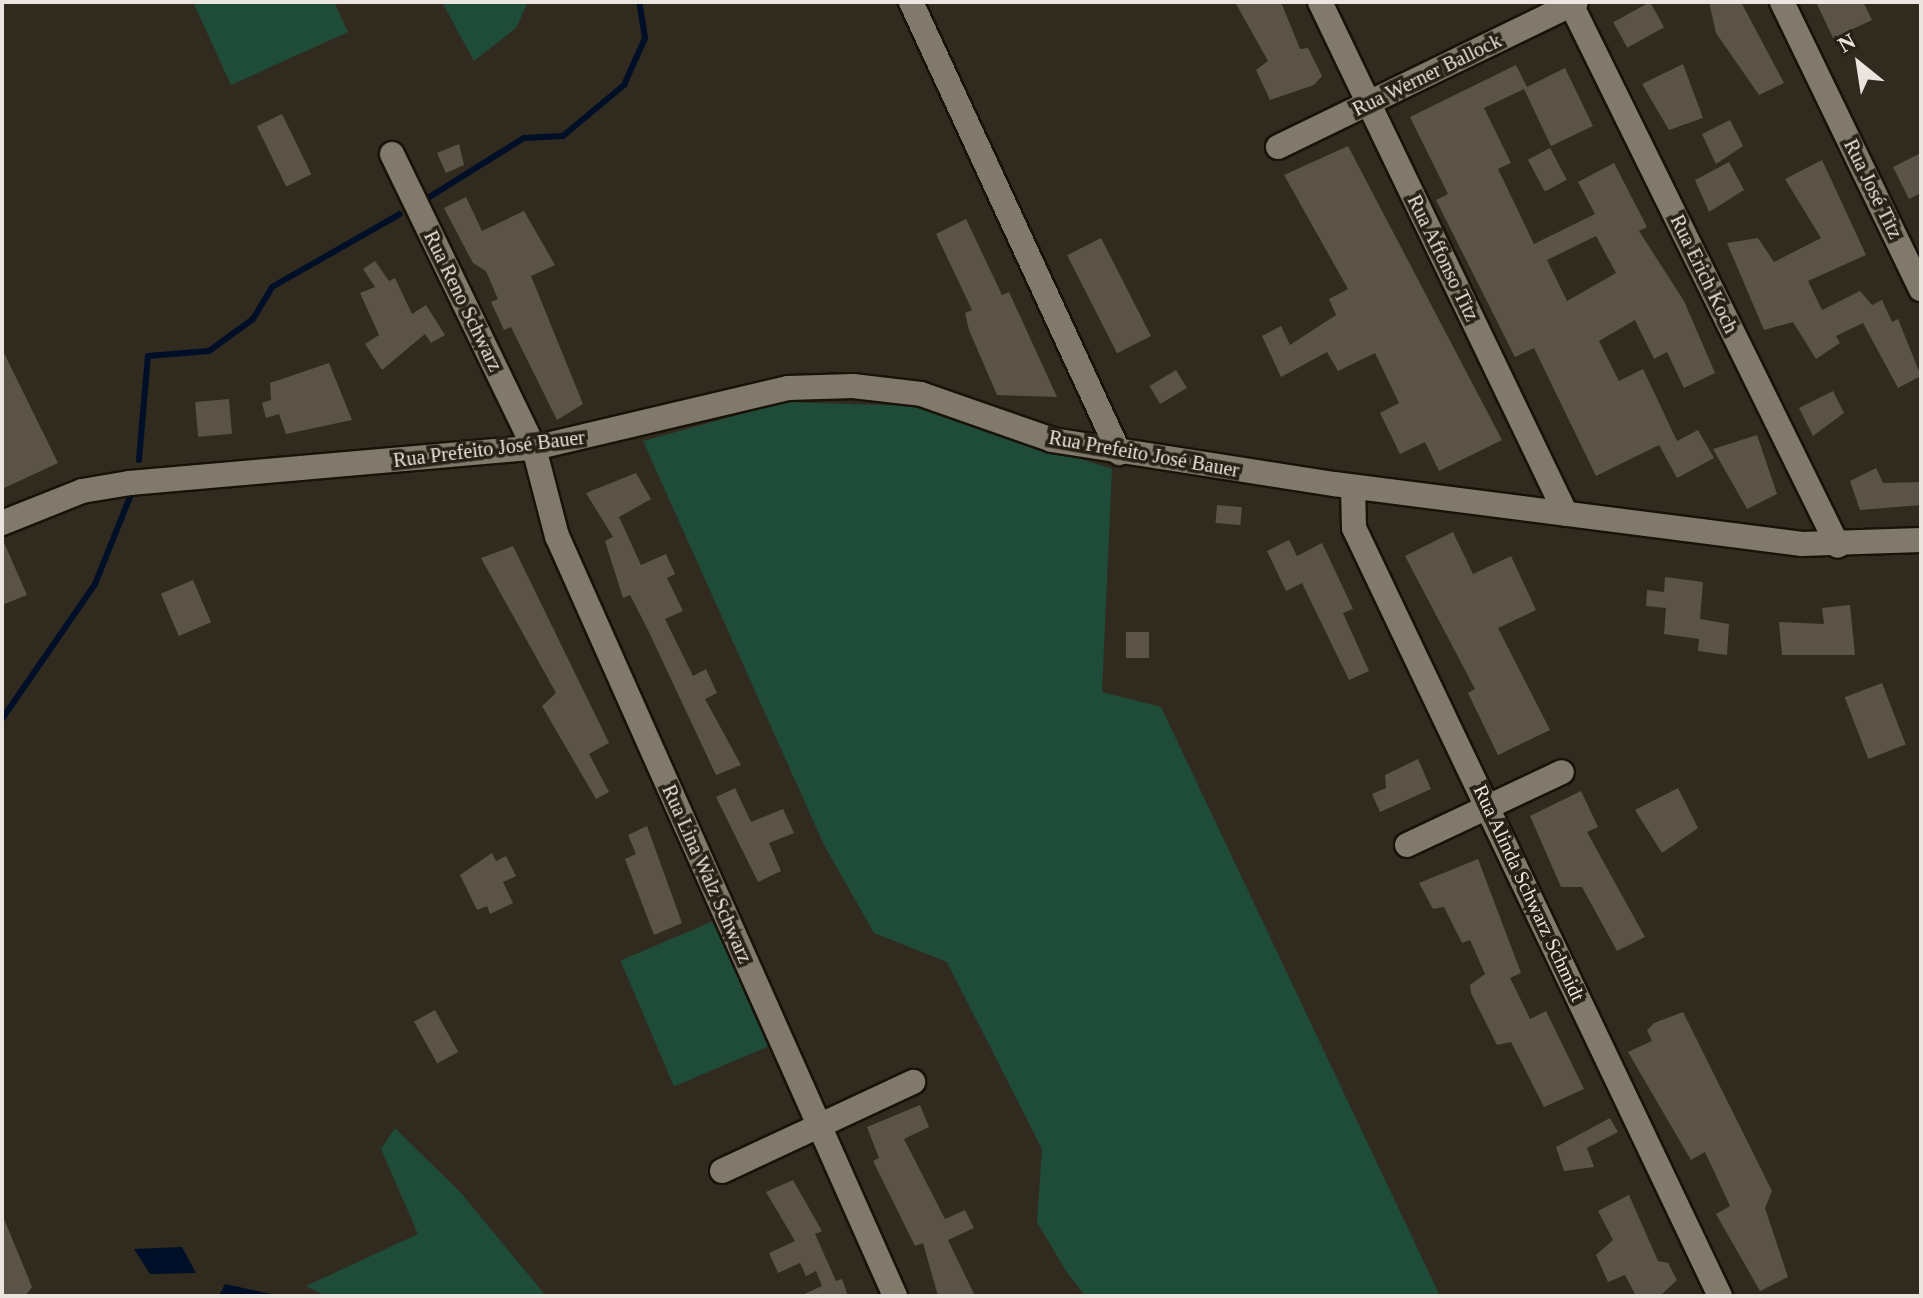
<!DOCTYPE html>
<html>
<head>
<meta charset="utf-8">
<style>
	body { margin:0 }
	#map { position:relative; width:1923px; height:1298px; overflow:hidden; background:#312a1e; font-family:"Times New Roman",serif }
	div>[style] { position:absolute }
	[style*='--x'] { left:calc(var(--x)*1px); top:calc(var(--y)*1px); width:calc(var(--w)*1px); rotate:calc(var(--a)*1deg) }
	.green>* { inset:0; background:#1f4c39; transform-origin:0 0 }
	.water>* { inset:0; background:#000f28 }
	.stream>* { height:6px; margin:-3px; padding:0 3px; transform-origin:3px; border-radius:3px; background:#000f28 }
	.building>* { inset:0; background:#5b5347; transform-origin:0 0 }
	.roads { filter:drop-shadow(2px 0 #181208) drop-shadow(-2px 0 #181208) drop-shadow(0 2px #181208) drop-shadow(0 -2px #181208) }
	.minor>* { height:24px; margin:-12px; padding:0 12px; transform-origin:12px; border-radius:12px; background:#81796b }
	span { translate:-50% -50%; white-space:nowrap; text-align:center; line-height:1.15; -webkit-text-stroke:7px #272015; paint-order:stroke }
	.street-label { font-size:20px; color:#eae5de }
	.frame { position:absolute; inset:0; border:4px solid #eae5de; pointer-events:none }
	.north { position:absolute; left:1819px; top:24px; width:80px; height:80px; -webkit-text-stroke:6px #272015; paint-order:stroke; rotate:330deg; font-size:22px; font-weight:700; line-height:32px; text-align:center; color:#eae5de }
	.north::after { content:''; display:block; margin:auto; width:28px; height:36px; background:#eae5de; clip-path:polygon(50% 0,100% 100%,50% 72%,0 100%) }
</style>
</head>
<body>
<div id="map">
	<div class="green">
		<i style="clip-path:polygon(193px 2px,334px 2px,348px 32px,231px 85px)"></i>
		<i style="clip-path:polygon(442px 2px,528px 2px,516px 28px,474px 61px)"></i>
		<i style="clip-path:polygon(785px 402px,915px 406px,1112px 469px,1102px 692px,1161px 707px,1440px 1296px,1085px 1296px,1066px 1271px,1037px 1222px,1042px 1149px,947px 962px,874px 933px,824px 845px,643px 441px)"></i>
		<i style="left:718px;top:919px;width:137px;height:106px;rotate:67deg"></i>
		<i style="clip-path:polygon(395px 1128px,461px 1193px,546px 1296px,325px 1296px,306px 1286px,418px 1234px,381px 1149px)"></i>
	</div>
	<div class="water">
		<i style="clip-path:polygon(182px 1247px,196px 1273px,150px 1274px,134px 1249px)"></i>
		<i style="clip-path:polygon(225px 1284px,280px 1296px,281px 1296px,219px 1296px)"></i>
	</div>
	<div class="stream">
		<i style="--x:423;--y:201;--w:119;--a:-32"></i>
		<i style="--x:524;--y:138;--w:39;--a:-3"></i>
		<i style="--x:563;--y:136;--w:80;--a:-39.9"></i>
		<i style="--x:624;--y:85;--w:51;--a:-65.9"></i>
		<i style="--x:645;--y:38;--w:36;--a:-99"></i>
		<i style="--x:139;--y:460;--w:104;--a:-85.1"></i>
		<i style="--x:148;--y:356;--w:61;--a:-4.7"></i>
		<i style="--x:209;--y:351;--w:54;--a:-36"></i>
		<i style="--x:253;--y:319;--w:37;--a:-59"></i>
		<i style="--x:272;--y:287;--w:147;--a:-29.7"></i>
		<i style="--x:2;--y:719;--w:164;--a:-55.4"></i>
		<i style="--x:95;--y:584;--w:99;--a:-68.1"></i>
	</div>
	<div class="building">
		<i style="clip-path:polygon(1235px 2px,1281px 2px,1300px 49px,1308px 48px,1322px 76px,1314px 85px,1270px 100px,1256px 70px,1268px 61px)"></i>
		<i style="left:1650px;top:2px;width:29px;height:42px;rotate:61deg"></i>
		<i style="clip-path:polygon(1709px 2px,1741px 2px,1784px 83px,1759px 95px,1716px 33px)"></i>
		<i style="clip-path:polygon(1816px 2px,1863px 2px,1872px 20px,1833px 38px)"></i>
		<i style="clip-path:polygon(1683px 64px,1703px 118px,1669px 130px,1642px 84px)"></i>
		<i style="clip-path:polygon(evenodd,1516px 65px,1527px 87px,1565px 68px,1593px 126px,1551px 146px,1524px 89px,1484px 108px,1511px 163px,1498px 169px,1534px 244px,1595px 214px,1578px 182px,1614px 163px,1647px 227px,1639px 231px,1684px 301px,1715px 373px,1684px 388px,1667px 352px,1654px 359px,1635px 320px,1599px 341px,1619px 381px,1643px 369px,1677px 441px,1698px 430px,1714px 458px,1677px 478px,1659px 445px,1596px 476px,1534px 348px,1515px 357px,1436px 200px,1448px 194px,1410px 117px,1516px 65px,1596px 236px,1616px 273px,1567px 301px,1547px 260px,1596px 236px)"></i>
		<i style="left:282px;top:114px;width:67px;height:28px;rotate:64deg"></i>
		<i style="clip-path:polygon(1730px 120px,1743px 146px,1716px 164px,1702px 134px)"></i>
		<i style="clip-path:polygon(459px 144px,464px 165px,446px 173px,437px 153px)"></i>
		<i style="clip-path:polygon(1348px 146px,1502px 440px,1439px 471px,1425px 442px,1400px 454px,1380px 413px,1399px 403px,1375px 353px,1338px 371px,1327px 352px,1281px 377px,1262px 336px,1281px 326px,1290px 345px,1336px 315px,1329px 299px,1348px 289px,1284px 175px)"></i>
		<i style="left:1550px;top:148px;width:36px;height:25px;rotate:62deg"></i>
		<i style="clip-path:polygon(1921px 153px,1921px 193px,1909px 199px,1893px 167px)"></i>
		<i style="clip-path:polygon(1822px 160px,1866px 255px,1808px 281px,1822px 310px,1860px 291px,1872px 305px,1882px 300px,1892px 322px,1898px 319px,1921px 376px,1898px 388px,1863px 323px,1836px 336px,1840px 343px,1816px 359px,1793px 322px,1764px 330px,1727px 243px,1758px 238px,1774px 262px,1821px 238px,1785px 179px)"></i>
		<i style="clip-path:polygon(1729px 162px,1744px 190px,1709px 212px,1695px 180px)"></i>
		<i style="clip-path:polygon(466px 197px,482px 231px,524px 211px,555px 265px,531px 276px,583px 404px,557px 420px,511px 327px,504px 330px,491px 302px,498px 299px,486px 271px,473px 263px,444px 208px)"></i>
		<i style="clip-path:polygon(966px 219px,1002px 295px,1009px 292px,1057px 397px,997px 395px,969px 330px,965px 313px,972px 310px,936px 234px)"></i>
		<i style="left:1101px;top:238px;width:110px;height:38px;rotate:63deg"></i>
		<i style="clip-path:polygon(375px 261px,389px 281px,395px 278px,412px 314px,426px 305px,445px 335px,431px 343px,425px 334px,382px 370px,365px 344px,379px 335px,360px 293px,375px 287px,363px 269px)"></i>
		<i style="clip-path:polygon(2px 349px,58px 463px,2px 489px)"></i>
		<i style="clip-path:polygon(329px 363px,352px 420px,286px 434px,279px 414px,266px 418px,262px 403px,271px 400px,270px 383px)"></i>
		<i style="left:1176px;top:370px;width:21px;height:31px;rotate:59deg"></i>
		<i style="clip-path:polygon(1833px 391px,1844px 413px,1813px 436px,1799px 408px)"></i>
		<i style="left:229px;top:399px;width:35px;height:34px;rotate:85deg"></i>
		<i style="clip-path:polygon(1757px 435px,1777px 494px,1747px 509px,1713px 449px)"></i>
		<i style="clip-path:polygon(1876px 468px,1883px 483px,1921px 482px,1921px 505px,1860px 510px,1850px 481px)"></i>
		<i style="clip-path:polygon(636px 473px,651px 499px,619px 517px,641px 565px,666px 554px,675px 574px,667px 578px,683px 611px,665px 619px,693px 676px,706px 669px,717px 693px,705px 699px,741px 765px,716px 775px,647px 628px,630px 595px,623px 598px,605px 541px,613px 537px,586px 493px)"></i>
		<i style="left:1217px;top:505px;width:25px;height:18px;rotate:5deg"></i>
		<i style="clip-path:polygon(1453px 532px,1473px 574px,1511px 556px,1536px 610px,1498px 628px,1550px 730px,1498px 755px,1468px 693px,1475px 689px,1405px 556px)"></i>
		<i style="clip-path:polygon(2px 538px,27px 595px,2px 605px)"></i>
		<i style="clip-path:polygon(1289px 540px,1297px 556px,1322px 543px,1353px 609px,1343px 613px,1369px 671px,1349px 680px,1302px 583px,1286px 591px,1267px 551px)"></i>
		<i style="clip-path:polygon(513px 546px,609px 743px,589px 754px,609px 792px,596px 799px,542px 706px,556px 693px,481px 558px)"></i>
		<i style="clip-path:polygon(1665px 577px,1703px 582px,1700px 619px,1729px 624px,1727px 655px,1698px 651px,1699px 639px,1664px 634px,1666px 608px,1646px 606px,1647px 590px,1664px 592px)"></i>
		<i style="left:193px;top:580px;width:46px;height:35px;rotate:67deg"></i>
		<i style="clip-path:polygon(1850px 605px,1855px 655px,1782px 655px,1779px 622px,1824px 624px,1822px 608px)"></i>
		<i style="left:1149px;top:632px;width:26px;height:23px;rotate:90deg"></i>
		<i style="left:1882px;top:683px;width:66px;height:40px;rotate:69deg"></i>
		<i style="clip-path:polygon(1418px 759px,1431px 789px,1380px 812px,1372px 794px,1386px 788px,1385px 775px)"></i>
		<i style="clip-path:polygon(735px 788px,751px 822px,783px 809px,794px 833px,769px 843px,781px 871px,758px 882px,716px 797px)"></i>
		<i style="clip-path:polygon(1678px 788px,1698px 828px,1662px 853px,1635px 810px)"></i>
		<i style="clip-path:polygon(1581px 791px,1598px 827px,1587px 832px,1645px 937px,1617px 951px,1582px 887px,1561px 887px,1530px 816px)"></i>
		<i style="clip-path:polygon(647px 826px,682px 923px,654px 935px,625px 859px,636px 854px,628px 835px)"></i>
		<i style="clip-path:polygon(492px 853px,496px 861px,506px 856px,516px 876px,503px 882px,513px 903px,490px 914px,487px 906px,477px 910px,460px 875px)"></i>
		<i style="clip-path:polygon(1478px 859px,1521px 973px,1510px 978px,1516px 990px,1530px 1019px,1546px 1011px,1584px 1089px,1544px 1107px,1511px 1042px,1497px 1045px,1471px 993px,1470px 985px,1485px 974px,1470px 940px,1462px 943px,1444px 907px,1433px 909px,1419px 883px)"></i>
		<i style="left:435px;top:1010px;width:48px;height:24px;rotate:61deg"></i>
		<i style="clip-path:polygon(1683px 1012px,1772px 1191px,1765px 1208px,1788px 1277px,1760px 1291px,1716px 1214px,1730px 1206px,1705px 1152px,1691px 1160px,1628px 1052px,1652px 1041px,1647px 1030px,1654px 1023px)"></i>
		<i style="clip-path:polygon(920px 1105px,929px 1127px,904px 1139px,945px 1219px,965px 1210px,974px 1228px,948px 1240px,975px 1296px,938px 1296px,923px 1243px,915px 1246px,873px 1161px,879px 1158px,867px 1127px)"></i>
		<i style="clip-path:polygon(1610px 1118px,1618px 1132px,1587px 1148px,1594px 1167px,1564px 1171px,1556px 1147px)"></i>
		<i style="clip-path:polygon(793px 1180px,822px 1231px,815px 1234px,836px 1281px,842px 1279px,848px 1296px,800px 1296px,822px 1286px,816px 1271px,806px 1276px,800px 1263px,778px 1273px,769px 1253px,795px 1241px,766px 1192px)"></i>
		<i style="clip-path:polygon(1629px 1195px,1658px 1261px,1668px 1263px,1677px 1280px,1660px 1296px,1636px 1296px,1625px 1275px,1608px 1282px,1596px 1255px,1613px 1240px,1598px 1211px)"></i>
		<i style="clip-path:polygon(2px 1214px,32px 1287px,25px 1296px,2px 1296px)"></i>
	</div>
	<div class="roads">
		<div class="minor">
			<i style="--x:911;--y:2;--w:497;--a:65.2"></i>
			<i style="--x:1320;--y:2;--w:568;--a:64.34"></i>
			<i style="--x:1570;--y:2;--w:606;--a:63.77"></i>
			<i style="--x:1782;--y:2;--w:319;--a:64.2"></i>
			<i style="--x:1278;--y:147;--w:331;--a:-25.9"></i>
			<i style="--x:392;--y:154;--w:326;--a:64.2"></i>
			<i style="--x:534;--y:448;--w:91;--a:75.4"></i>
			<i style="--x:557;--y:536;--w:832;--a:66.02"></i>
			<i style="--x:1353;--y:487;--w:41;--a:88.6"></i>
			<i style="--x:1354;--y:528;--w:851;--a:64.52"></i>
			<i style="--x:2;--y:523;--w:86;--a:-21.8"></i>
			<i style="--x:82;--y:491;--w:49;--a:-9.5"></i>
			<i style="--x:130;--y:483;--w:406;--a:-5"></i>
			<i style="--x:534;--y:448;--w:261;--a:-13.3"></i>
			<i style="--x:788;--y:388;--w:65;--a:-1.8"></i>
			<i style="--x:853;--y:386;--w:68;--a:6.7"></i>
			<i style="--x:921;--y:394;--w:139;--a:19.3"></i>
			<i style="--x:1052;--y:440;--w:285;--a:8.9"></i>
			<i style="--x:1334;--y:484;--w:472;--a:7.3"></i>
			<i style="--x:1802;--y:544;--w:119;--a:-1.9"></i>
			<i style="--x:1407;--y:845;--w:171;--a:-25.2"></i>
			<i style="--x:722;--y:1171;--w:211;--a:-25"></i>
		</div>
	</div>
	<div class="street-label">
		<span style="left:1427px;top:75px;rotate:-26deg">Rua Werner Ballock</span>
		<span style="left:1873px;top:189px;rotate:64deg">Rua José Titz</span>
		<span style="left:1443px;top:258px;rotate:64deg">Rua Affonso Titz</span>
		<span style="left:1704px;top:274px;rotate:64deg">Rua Erich Koch</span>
		<span style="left:463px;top:301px;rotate:64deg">Rua Reno Schwarz</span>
		<span style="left:489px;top:449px;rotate:-7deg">Rua Prefeito José Bauer</span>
		<span style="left:1144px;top:454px;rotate:10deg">Rua Prefeito José Bauer</span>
		<span style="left:707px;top:874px;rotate:66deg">Rua Lina Walz Schwarz</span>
		<span style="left:1529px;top:893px;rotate:65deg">Rua Alinda Schwarz Schmidt</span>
	</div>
	<div class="frame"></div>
	<div class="north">N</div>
</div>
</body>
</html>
